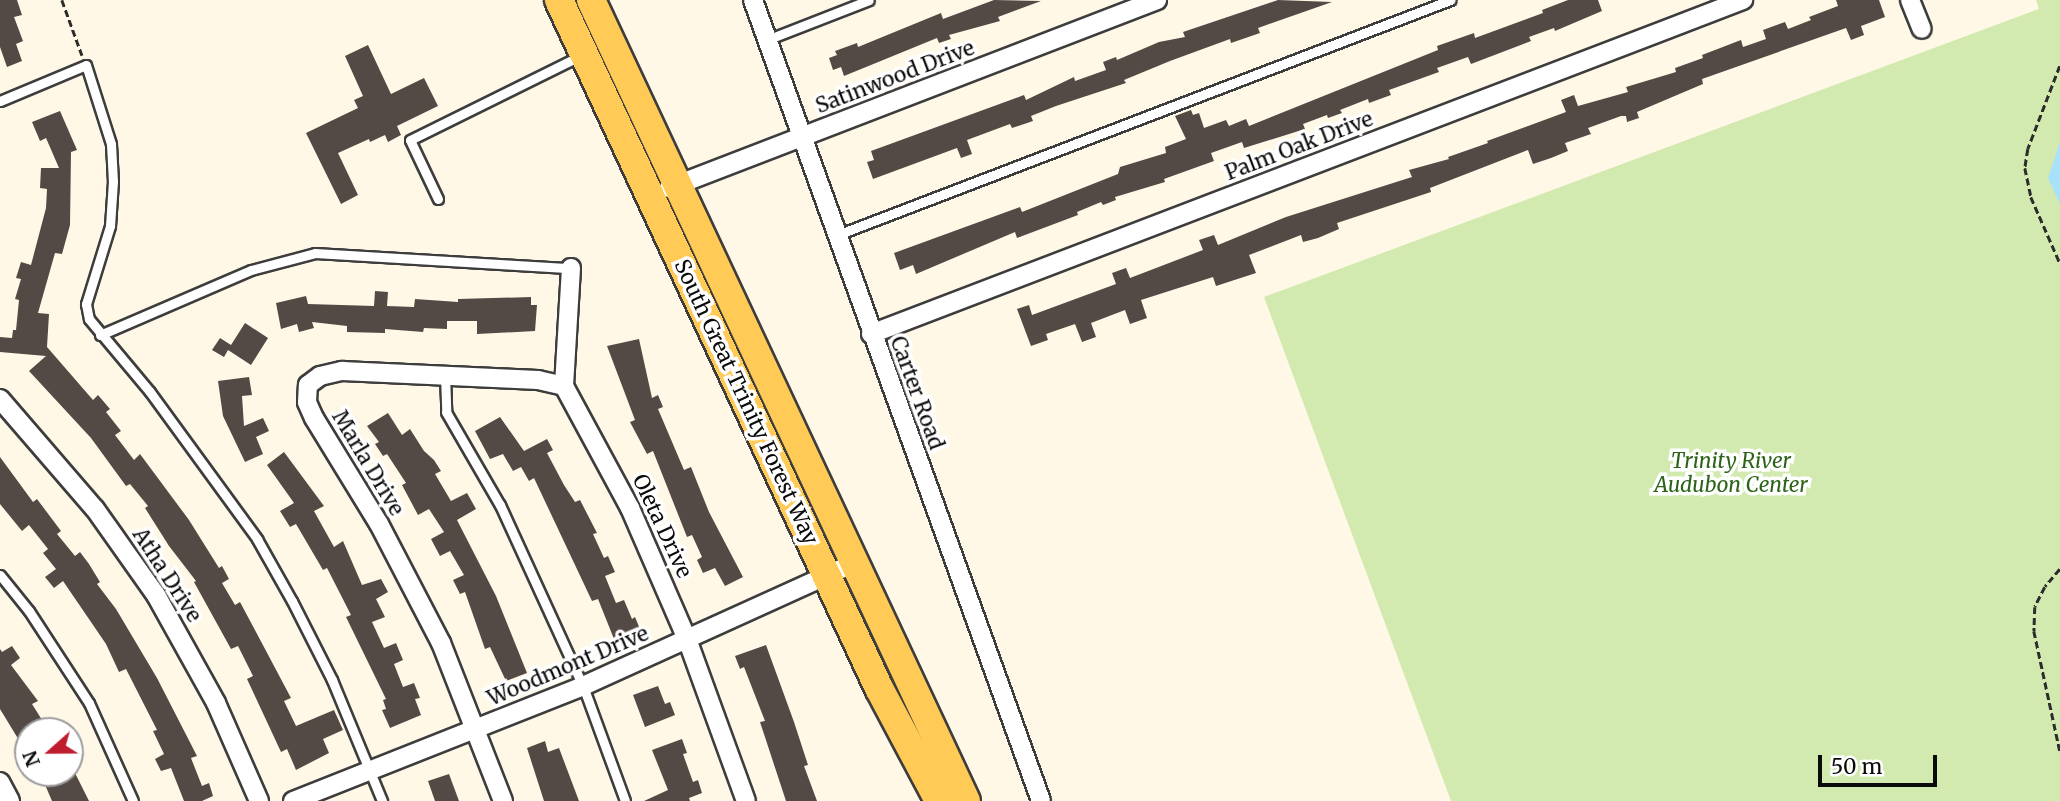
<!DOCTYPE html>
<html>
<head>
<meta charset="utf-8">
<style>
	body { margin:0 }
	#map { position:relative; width:2060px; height:801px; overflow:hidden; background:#fff8e6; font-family:Merriweather,serif }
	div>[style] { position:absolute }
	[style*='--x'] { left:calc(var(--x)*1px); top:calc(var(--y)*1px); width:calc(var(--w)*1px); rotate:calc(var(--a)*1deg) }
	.green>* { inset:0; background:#d2eaaf }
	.water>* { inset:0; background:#a8e1f9 }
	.building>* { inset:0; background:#534a45 }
	.path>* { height:2.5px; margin-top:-1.25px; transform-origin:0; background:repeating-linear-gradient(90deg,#2c2c2c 0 7px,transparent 0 10.5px) }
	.roads { filter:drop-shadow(2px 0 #3d3d3d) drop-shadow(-2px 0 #3d3d3d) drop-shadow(0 2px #3d3d3d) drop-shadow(0 -2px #3d3d3d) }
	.service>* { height:9px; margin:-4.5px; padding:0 4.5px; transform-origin:4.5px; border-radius:4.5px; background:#fff }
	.minor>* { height:18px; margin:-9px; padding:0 9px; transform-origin:9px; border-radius:9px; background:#fff }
	.primary>* { height:28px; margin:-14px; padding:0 14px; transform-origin:14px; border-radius:14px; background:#ffca56 }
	span { translate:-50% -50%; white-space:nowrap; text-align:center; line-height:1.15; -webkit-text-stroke:7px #fff; paint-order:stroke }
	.street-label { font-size:21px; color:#0a0a0a }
	.park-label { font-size:21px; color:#2d6318; font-style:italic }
	.north { position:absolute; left:14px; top:717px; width:70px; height:70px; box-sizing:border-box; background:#fff; border:2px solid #9d9d9d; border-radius:50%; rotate:249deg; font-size:19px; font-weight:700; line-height:28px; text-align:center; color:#0a0a0a }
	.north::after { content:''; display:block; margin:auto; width:24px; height:32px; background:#bf1c2f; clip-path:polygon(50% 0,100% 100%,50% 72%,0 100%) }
	.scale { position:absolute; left:1818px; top:755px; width:119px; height:32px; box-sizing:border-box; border:4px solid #0a0a0a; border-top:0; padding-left:9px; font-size:21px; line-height:24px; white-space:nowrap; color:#0a0a0a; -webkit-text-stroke:5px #fff; paint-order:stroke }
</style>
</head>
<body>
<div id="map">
	<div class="green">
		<i style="clip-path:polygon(2036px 0,2060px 0,2060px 801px,1451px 801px,1264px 297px,2039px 9px)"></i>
	</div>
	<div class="water">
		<i style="clip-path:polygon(2060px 142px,2060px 204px,2048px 178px)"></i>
	</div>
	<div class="building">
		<i style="clip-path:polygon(0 0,17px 0,22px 15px,14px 17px,23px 41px,16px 44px,22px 61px,7px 67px,0 47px)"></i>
		<i style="clip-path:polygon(994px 0,1041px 1px,998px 17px,1000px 21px,949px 35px,951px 39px,939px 43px,937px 38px,844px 76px,841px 67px,833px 70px,829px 58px,837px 55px,835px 51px,857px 43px,858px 47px,941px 13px,943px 19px)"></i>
		<i style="clip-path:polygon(1278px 0,1332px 2px,1258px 28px,1260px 33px,1231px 43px,1230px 39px,1170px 61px,1124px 80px,1126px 83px,1056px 106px,1031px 116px,1033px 121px,1012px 128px,1010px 124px,967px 140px,972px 154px,961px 158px,957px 148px,873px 179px,867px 162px,874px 160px,871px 151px,1024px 95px,1026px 100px,1074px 77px,1075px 81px,1106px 70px,1103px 62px,1116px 57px,1117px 60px,1159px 42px,1185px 37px,1183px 32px)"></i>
		<i style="clip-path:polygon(1568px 0,1598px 0,1602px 11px,1555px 31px,1554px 28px,1529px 37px,1531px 41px,1471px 64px,1468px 57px,1437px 68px,1439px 72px,1389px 90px,1391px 95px,1369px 103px,1368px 99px,1340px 110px,1342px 113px,1328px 118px,1327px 115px,1303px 124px,1305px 129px,1244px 148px,1242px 142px,1211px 153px,1214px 161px,1164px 179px,1165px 182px,1115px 197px,1116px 200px,1103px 205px,1101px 202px,1077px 212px,1078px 215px,1017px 238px,1015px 232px,916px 274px,913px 265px,900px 270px,894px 253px,1020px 207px,1022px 212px,1118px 174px,1120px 167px,1166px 153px,1165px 147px,1186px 139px,1175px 116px,1191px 110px,1193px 115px,1199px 113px,1204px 128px,1226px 120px,1229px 126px,1246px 119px,1249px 126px,1438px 50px,1437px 46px,1474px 33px,1475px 38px,1543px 13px,1542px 10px)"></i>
		<i style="clip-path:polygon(1836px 0,1879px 0,1885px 17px,1861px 26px,1864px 35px,1851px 40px,1846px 28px,1702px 79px,1703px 84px,1637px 112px,1639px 118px,1627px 122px,1626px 116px,1621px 116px,1588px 128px,1591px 134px,1565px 143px,1568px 151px,1551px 158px,1533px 164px,1528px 150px,1430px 188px,1431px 192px,1337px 223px,1339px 229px,1318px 238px,1303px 242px,1301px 235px,1249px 255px,1256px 273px,1216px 286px,1213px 277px,1141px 300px,1147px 318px,1130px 324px,1125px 310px,1091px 323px,1096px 337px,1082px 342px,1075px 324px,1046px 334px,1048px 340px,1031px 346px,1017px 309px,1029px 305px,1032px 315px,1116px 284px,1112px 273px,1126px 268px,1130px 278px,1203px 250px,1199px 240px,1214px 235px,1218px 245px,1286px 217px,1412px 177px,1409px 170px,1449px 159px,1448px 157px,1488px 143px,1487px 141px,1566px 112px,1561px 100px,1574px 95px,1578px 106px,1628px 92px,1626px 87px,1676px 72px,1675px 68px,1703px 58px,1702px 55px,1741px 40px,1743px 47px,1766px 39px,1763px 30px,1785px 22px,1788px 29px,1811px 20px,1809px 17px,1838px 6px)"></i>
		<i style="clip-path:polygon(368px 45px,391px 94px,424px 78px,438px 106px,397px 126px,401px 135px,388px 142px,385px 135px,370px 142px,369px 139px,338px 153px,358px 195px,341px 204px,306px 133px,358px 108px,354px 100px,363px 96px,345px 56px)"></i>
		<i style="clip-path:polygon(60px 111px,77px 150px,71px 152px,70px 225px,62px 254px,55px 253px,38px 313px,49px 314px,47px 347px,93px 400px,98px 395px,110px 409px,106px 412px,121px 431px,115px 435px,134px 460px,140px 454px,189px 520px,219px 568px,222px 566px,229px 579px,222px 583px,235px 605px,240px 602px,291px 698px,284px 701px,296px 726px,334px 710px,343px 730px,323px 739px,329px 753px,296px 770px,287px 749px,281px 752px,247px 679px,253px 676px,238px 646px,231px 649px,194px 582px,196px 581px,169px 546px,145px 508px,148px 506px,130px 484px,126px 486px,91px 438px,29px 371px,46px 356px,0 352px,0 337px,12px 338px,13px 330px,16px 330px,19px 300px,15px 299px,21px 279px,16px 278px,21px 262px,31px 265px,46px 208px,47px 189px,40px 188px,41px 168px,59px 168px,46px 138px,40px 141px,32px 122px)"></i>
		<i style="clip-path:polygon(375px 291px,388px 292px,387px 306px,414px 307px,415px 299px,458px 302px,458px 299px,531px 297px,531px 305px,537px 305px,535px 331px,477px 334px,477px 321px,447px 321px,447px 329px,424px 328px,423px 332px,385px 329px,385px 333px,347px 332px,347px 326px,312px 322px,314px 328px,299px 332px,297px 324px,281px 329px,276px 303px,306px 296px,308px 304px,374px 306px)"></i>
		<i style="clip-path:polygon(245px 323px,268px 338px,251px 365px,228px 350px,224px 357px,212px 350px,220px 338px,231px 345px)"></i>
		<i style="clip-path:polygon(639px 339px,652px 398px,658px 395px,663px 407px,658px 409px,684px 470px,691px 467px,709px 512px,743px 577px,725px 586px,715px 568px,703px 573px,697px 560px,702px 557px,692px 535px,687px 537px,653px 451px,647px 454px,630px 422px,635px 420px,607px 346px)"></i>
		<i style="clip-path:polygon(249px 377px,252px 395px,242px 396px,244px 426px,263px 418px,269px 431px,256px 437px,263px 454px,245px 462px,223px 416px,218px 381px)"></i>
		<i style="clip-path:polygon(388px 413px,402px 435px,410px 429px,424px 451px,434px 460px,441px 471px,435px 474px,451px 501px,467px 493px,476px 509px,457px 520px,496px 596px,527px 673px,506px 681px,490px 647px,485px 649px,465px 592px,460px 594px,453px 580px,464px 575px,450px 551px,440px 556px,431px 539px,444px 532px,429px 509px,418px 515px,402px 485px,406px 483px,387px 454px,383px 456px,375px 444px,379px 442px,367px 426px)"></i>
		<i style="clip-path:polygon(500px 417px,524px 451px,547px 439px,553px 450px,547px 453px,564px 485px,575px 502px,580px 500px,597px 533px,593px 534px,604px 558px,608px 556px,615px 572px,605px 576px,616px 603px,624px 600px,632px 619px,635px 617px,640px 629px,614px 639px,598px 599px,592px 601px,534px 478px,529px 481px,521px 467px,513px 471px,503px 454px,490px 459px,475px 431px)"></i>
		<i style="clip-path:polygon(284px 452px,324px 506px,314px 511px,334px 547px,343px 541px,362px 585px,381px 579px,388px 592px,376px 599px,385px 617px,372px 622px,384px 648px,396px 643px,403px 660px,394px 664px,403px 687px,414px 683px,420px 698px,415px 699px,421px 715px,390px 728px,382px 710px,386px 709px,383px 700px,386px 699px,346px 617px,351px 615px,327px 568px,323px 570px,296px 524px,290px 527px,280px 511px,294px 503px,267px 465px)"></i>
		<i style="clip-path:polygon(0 457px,33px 502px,37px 499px,61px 531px,57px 534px,75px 556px,80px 552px,89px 564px,100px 582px,97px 584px,116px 609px,157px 678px,197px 756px,191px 758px,202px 786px,209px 783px,213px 796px,202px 801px,184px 801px,171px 768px,161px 771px,155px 759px,164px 754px,153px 731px,157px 730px,126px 669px,119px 672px,106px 644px,63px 581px,54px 588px,45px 577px,56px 569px,43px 553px,48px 549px,29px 525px,22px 531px,0 504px)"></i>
		<i style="clip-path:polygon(766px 645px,794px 722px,808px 765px,804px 766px,817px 801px,786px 801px,760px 722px,765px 721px,744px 667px,740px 669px,735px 656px)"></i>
		<i style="clip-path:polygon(12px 646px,20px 658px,11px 665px,38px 701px,32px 704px,49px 731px,28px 731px,28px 755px,0 709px,0 649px,2px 652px)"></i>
		<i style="clip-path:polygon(658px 686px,665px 704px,670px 702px,675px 715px,645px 727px,633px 695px)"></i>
		<i style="clip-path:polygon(682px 739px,687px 753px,683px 754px,693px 782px,698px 780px,702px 793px,689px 798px,690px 801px,644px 801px,668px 790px,652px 750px)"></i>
		<i style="clip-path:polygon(545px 741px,548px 752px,559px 748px,579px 801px,544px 801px,527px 748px)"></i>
		<i style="clip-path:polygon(40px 773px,75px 773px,89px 801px,52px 801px)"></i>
		<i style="clip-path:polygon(449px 774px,459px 801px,435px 801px,428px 781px)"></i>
	</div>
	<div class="path">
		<i style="--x:62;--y:0;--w:59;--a:70"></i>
		<i style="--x:2060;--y:66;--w:89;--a:111.1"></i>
		<i style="--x:2028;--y:149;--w:19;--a:99"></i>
		<i style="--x:2025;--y:168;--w:30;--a:78"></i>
		<i style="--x:2031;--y:197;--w:72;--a:66.3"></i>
		<i style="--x:2060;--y:569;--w:23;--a:130"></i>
		<i style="--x:2045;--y:587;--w:22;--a:117"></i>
		<i style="--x:2035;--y:607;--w:24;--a:92"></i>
		<i style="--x:2034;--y:631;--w:123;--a:77.8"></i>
	</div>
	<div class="roads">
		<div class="service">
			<i style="--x:769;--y:39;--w:107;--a:-21.3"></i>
			<i style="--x:0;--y:101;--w:93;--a:-22.7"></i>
			<i style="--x:86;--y:65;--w:83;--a:72.4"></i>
			<i style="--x:111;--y:144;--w:37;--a:87"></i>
			<i style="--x:113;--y:181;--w:45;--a:93.8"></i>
			<i style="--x:110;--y:226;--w:82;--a:107.1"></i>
			<i style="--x:86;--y:304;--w:15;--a:79"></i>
			<i style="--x:89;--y:319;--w:95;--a:50.1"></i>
			<i style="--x:150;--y:392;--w:182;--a:53.9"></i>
			<i style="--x:257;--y:539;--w:71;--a:60.6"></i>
			<i style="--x:292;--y:601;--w:89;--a:63.1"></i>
			<i style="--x:332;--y:680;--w:131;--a:67.5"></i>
			<i style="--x:438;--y:199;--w:65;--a:-115.4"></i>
			<i style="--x:410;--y:140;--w:190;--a:-26.3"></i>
			<i style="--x:837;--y:235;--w:657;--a:-20.97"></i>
			<i style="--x:100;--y:335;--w:164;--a:-23.3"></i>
			<i style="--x:251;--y:270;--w:66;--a:-14.9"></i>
			<i style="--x:315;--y:253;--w:256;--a:3.4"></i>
			<i style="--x:445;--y:374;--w:38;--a:88"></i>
			<i style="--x:446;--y:412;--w:108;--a:59.9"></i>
			<i style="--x:500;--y:505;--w:199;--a:65.4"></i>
			<i style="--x:583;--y:686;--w:122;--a:69.9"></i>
			<i style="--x:0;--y:575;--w:46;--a:51.1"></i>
			<i style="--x:29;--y:611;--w:110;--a:56.9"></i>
			<i style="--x:89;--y:703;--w:107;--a:65.8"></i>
		</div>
		<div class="minor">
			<i style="--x:753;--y:0;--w:851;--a:70.22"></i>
			<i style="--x:1910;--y:0;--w:31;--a:68"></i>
			<i style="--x:669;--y:188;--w:523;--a:-21.07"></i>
			<i style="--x:571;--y:268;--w:118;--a:93.4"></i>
			<i style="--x:564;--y:386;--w:139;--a:61.6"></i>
			<i style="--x:630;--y:508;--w:143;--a:66.5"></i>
			<i style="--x:687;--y:639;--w:172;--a:70"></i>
			<i style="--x:871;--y:334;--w:934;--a:-20.96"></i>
			<i style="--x:0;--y:399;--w:145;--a:49.2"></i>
			<i style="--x:95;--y:509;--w:105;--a:54.7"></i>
			<i style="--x:156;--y:595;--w:124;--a:60.9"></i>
			<i style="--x:216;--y:703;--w:107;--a:66.3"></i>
			<i style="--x:0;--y:782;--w:21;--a:62"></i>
			<i style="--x:293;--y:801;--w:312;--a:-21.6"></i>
			<i style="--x:583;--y:686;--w:300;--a:-24.4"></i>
			<i style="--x:503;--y:801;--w:170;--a:-111.4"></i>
			<i style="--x:441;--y:643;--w:134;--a:-117.5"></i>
			<i style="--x:379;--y:524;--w:124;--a:-121.5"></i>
			<i style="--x:314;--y:418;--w:17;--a:-114"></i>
			<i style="--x:307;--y:402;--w:17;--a:-87"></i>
			<i style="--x:308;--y:385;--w:15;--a:-37"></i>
			<i style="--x:320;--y:376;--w:23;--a:-13"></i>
			<i style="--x:342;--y:371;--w:196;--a:2.6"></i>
			<i style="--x:538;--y:380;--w:27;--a:13"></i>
		</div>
		<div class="primary">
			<i style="--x:559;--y:0;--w:759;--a:65.06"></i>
			<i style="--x:879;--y:688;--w:128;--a:62"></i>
			<i style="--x:591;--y:0;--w:884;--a:64.91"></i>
		</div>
	</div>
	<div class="street-label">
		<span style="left:895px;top:77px;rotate:-21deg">Satinwood Drive</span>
		<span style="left:1299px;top:146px;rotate:-21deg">Palm Oak Drive</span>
		<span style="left:917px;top:393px;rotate:70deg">Carter Road</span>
		<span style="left:746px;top:402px;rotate:65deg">South Great Trinity Forest Way</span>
		<span style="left:368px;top:463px;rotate:59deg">Marla Drive</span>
		<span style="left:662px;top:526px;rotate:65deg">Oleta Drive</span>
		<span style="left:167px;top:575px;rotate:57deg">Atha Drive</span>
		<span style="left:568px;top:666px;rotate:-23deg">Woodmont Drive</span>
	</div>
	<div class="park-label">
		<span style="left:1731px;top:473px">Trinity River<br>Audubon Center</span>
	</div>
	<div class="north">N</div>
	<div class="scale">50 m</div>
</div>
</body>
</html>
